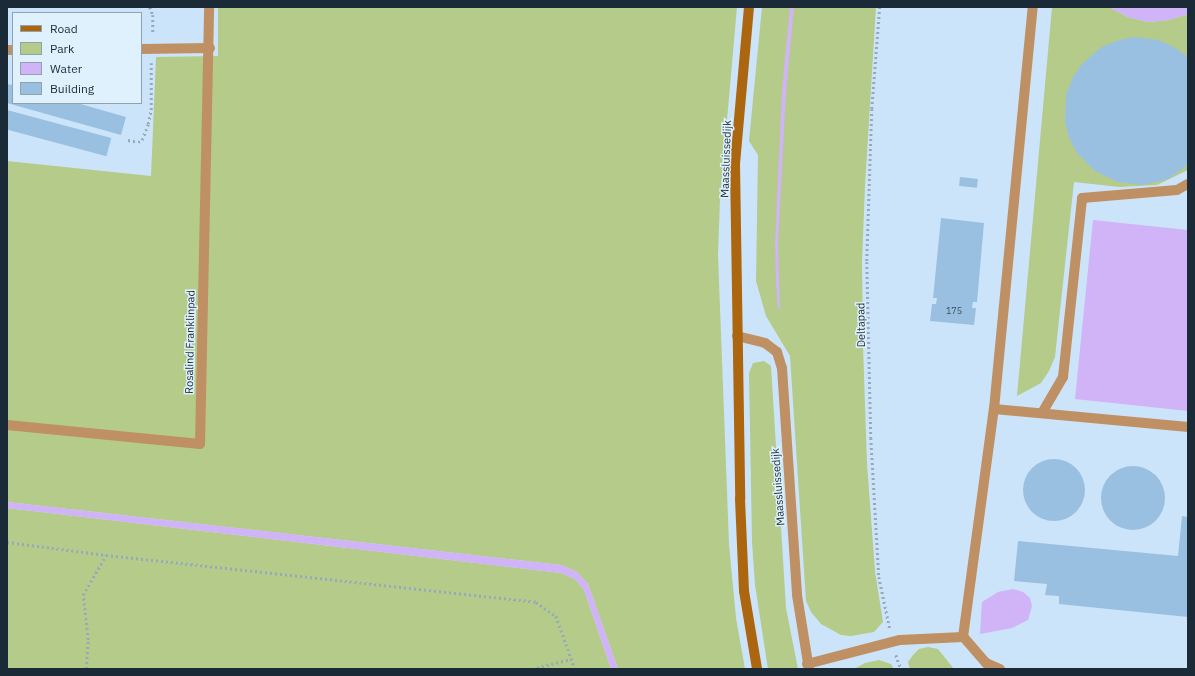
<!DOCTYPE html>
<html>
<head>
<meta charset="utf-8">
<style>
	body { margin:0 }
	#map { position:relative; width:1195px; height:676px; overflow:hidden; background:#cce4f9; font-family:"IBM Plex Sans",sans-serif }
	div>[style] { position:absolute }
	[style*='--x'] { left:calc(var(--x)*1px); top:calc(var(--y)*1px); width:calc(var(--w)*1px); rotate:calc(var(--a)*1deg) }
	.green>* { inset:0; background:#b4cb89 }
	.water>* { inset:0; background:#d1b3f7 }
	.building>* { inset:0; background:#99c0e1; transform-origin:0 0 }
	.round { border-radius:50% }
	.path>* { height:2.5px; margin-top:-1.25px; transform-origin:0; background:repeating-linear-gradient(90deg,#94aabc 0 2px,transparent 0 5px) }
	.lane>* { height:10px; margin:-5px; padding:0 5px; transform-origin:5px; border-radius:5px; background:#bf9063 }
	.street>* { height:10px; margin:-5px; padding:0 5px; transform-origin:5px; border-radius:5px; background:#bf9063 }
	.secondary>* { height:10px; margin:-5px; padding:0 5px; transform-origin:5px; border-radius:5px; background:#ab660f }
	span { translate:-50% -50%; white-space:nowrap; text-align:center; line-height:1.15; -webkit-text-stroke:3px #e0f1fe; paint-order:stroke }
	.number-label { font-size:9px; color:#3a5061 }
	.number-label span { -webkit-text-stroke-width:0 }
	.street-label { font-size:11px; color:#1a2a36 }
	.frame { position:absolute; inset:0; border:8px solid #1a2a36; pointer-events:none }
	.legend { position:absolute; left:12px; top:12px; width:130px; height:92px; box-sizing:border-box; background:#e0f1fe; border:1px solid #91a1ae; margin:0; padding:5px 7px; list-style:none; font-size:12px; color:#1a2a36 }
	.legend li { display:flex; align-items:center; gap:8px; height:20px }
	.legend b { width:20px; border:1px solid #91a1ae }
</style>
</head>
<body>
<div id="map">
	<div class="green">
		<i style="clip-path:polygon(218px 7px,737px 7px,720px 199px,718px 255px,729px 544px,736px 618px,745px 669px,618px 669px,588px 584px,577px 572px,561px 565px,7px 502px,7px 161px,151px 176px,156px 57px,218px 56px)"></i>
		<i style="clip-path:polygon(762px 7px,876px 7px,865px 186px,862px 263px,863px 345px,867px 464px,875px 571px,883px 622px,874px 632px,851px 636px,841px 635px,821px 624px,811px 612px,806px 601px,790px 356px,766px 316px,756px 281px,758px 155px,749px 141px)"></i>
		<i style="clip-path:polygon(1052px 7px,1109px 7px,1128px 17px,1148px 22px,1169px 20px,1188px 14px,1188px 170px,1157px 185px,1119px 187px,1074px 182px,1055px 357px,1049px 371px,1041px 383px,1017px 396px)"></i>
		<i style="clip-path:polygon(764px 361px,771px 366px,786px 608px,798px 669px,768px 669px,755px 585px,752px 542px,749px 373px,753px 363px)"></i>
		<i style="clip-path:polygon(7px 508px,561px 573px,575px 579px,584px 590px,611px 669px,7px 669px)"></i>
		<i style="clip-path:polygon(928px 647px,938px 649px,954px 669px,910px 669px,908px 662px,913px 655px,919px 649px)"></i>
		<i style="clip-path:polygon(879px 660px,891px 664px,894px 669px,854px 669px,865px 663px)"></i>
	</div>
	<div class="water">
		<i style="clip-path:polygon(790px 7px,794px 7px,786px 92px,778px 244px,780px 309px,778px 309px,776px 286px,775px 243px,782px 91px)"></i>
		<i style="clip-path:polygon(1109px 7px,1188px 7px,1188px 14px,1169px 20px,1148px 22px,1128px 17px)"></i>
		<i style="clip-path:polygon(1093px 220px,1188px 230px,1188px 411px,1075px 399px)"></i>
		<i style="clip-path:polygon(7px 502px,561px 565px,577px 572px,588px 584px,618px 669px,611px 669px,584px 590px,575px 579px,561px 573px,7px 508px)"></i>
		<i style="clip-path:polygon(1013px 589px,1023px 592px,1030px 598px,1032px 606px,1028px 620px,1012px 628px,980px 634px,982px 602px,998px 592px)"></i>
	</div>
	<div class="building">
		<i style="clip-path:polygon(1133px 37px,1158px 40px,1174px 47px,1188px 57px,1188px 165px,1168px 179px,1143px 185px,1118px 182px,1095px 171px,1077px 153px,1069px 138px,1065px 121px,1066px 95px,1072px 79px,1081px 65px,1100px 48px,1116px 41px)"></i>
		<i style="clip-path:polygon(7px 84px,13px 85px,13px 103px,77px 103px,126px 117px,121px 135px,7px 103px)"></i>
		<i style="left:7px;top:110px;width:108px;height:19px;rotate:15deg"></i>
		<i style="left:960px;top:177px;width:18px;height:9px;rotate:6deg"></i>
		<i style="clip-path:polygon(941px 218px,984px 223px,977px 302px,973px 302px,972px 308px,976px 308px,974px 325px,930px 321px,932px 304px,936px 304px,937px 298px,933px 298px)"></i>
		<i class="round" style="left:1023px;top:459px;width:62px;height:62px"></i>
		<i class="round" style="left:1101px;top:466px;width:64px;height:64px"></i>
		<i style="clip-path:polygon(1182px 516px,1188px 517px,1188px 617px,1059px 604px,1059px 596px,1045px 595px,1047px 584px,1014px 581px,1018px 541px,1178px 556px)"></i>
	</div>
	<div class="path">
		<i style="--x:150;--y:7;--w:9;--a:69"></i>
		<i style="--x:153;--y:15;--w:19;--a:90"></i>
		<i style="--x:880;--y:7;--w:102;--a:94.5"></i>
		<i style="--x:872;--y:109;--w:153;--a:91.9"></i>
		<i style="--x:867;--y:262;--w:176;--a:88.7"></i>
		<i style="--x:871;--y:438;--w:139;--a:86.7"></i>
		<i style="--x:879;--y:577;--w:53;--a:78.1"></i>
		<i style="--x:128;--y:140;--w:10;--a:11"></i>
		<i style="--x:138;--y:142;--w:4;--a:-27"></i>
		<i style="--x:142;--y:140;--w:17;--a:-69"></i>
		<i style="--x:148;--y:124;--w:14;--a:-78"></i>
		<i style="--x:151;--y:110;--w:47;--a:-90"></i>
		<i style="--x:7;--y:542;--w:100;--a:7.5"></i>
		<i style="--x:106;--y:555;--w:433;--a:6.2"></i>
		<i style="--x:536;--y:602;--w:24;--a:35"></i>
		<i style="--x:556;--y:616;--w:56;--a:70.3"></i>
		<i style="--x:896;--y:655;--w:15;--a:70"></i>
		<i style="--x:86;--y:669;--w:29;--a:-86"></i>
		<i style="--x:88;--y:640;--w:45;--a:-96.3"></i>
		<i style="--x:83;--y:595;--w:46;--a:-60.1"></i>
		<i style="--x:532;--y:669;--w:40;--a:-14.4"></i>
	</div>
	<div class="lane">
		<i style="--x:994;--y:409;--w:195;--a:5.3"></i>
		<i style="--x:1042;--y:413;--w:42;--a:-59.7"></i>
		<i style="--x:1063;--y:377;--w:180;--a:-83.9"></i>
		<i style="--x:1082;--y:198;--w:95;--a:-4.8"></i>
		<i style="--x:1177;--y:190;--w:13;--a:-29"></i>
		<i style="--x:807;--y:664;--w:96;--a:-14.5"></i>
		<i style="--x:900;--y:640;--w:63;--a:-2.7"></i>
		<i style="--x:1000;--y:669;--w:15;--a:-157"></i>
		<i style="--x:986;--y:663;--w:35;--a:-131"></i>
		<i style="--x:963;--y:637;--w:230;--a:-82.3"></i>
		<i style="--x:994;--y:409;--w:404;--a:-84.5"></i>
	</div>
	<div class="street">
		<i style="--x:141;--y:49;--w:69;--a:-0.8"></i>
		<i style="--x:7;--y:50;--w:6;--a:0"></i>
		<i style="--x:737;--y:336;--w:29;--a:14"></i>
		<i style="--x:765;--y:343;--w:15;--a:37"></i>
		<i style="--x:777;--y:352;--w:17;--a:73"></i>
		<i style="--x:782;--y:368;--w:227;--a:86.2"></i>
		<i style="--x:797;--y:595;--w:75;--a:80.8"></i>
		<i style="--x:7;--y:425;--w:194;--a:5.6"></i>
		<i style="--x:200;--y:444;--w:437;--a:-88.8"></i>
	</div>
	<div class="secondary">
		<i style="--x:749;--y:7;--w:158;--a:95.1"></i>
		<i style="--x:735;--y:164;--w:335;--a:89.1"></i>
		<i style="--x:740;--y:499;--w:92;--a:87.5"></i>
		<i style="--x:744;--y:591;--w:79;--a:80.5"></i>
	</div>
	<div class="number-label">
		<span style="left:954px;top:311px">175</span>
	</div>
	<div class="street-label">
		<span style="left:726px;top:159px;rotate:-88deg">Maassluissedijk</span>
		<span style="left:861px;top:325px;rotate:-91deg">Deltapad</span>
		<span style="left:190px;top:342px;rotate:-89deg">Rosalind Franklinpad</span>
		<span style="left:778px;top:487px;rotate:-94deg">Maassluissedijk</span>
	</div>
	<div class="frame"></div>
	<ul class="legend">
	<li><b style="height:5px;background:#ab660f"></b>Road</li>
	<li><b style="height:11px;background:#b4cb89"></b>Park</li>
	<li><b style="height:11px;background:#d1b3f7"></b>Water</li>
	<li><b style="height:11px;background:#99c0e1"></b>Building</li>
	</ul>
</div>
</body>
</html>
